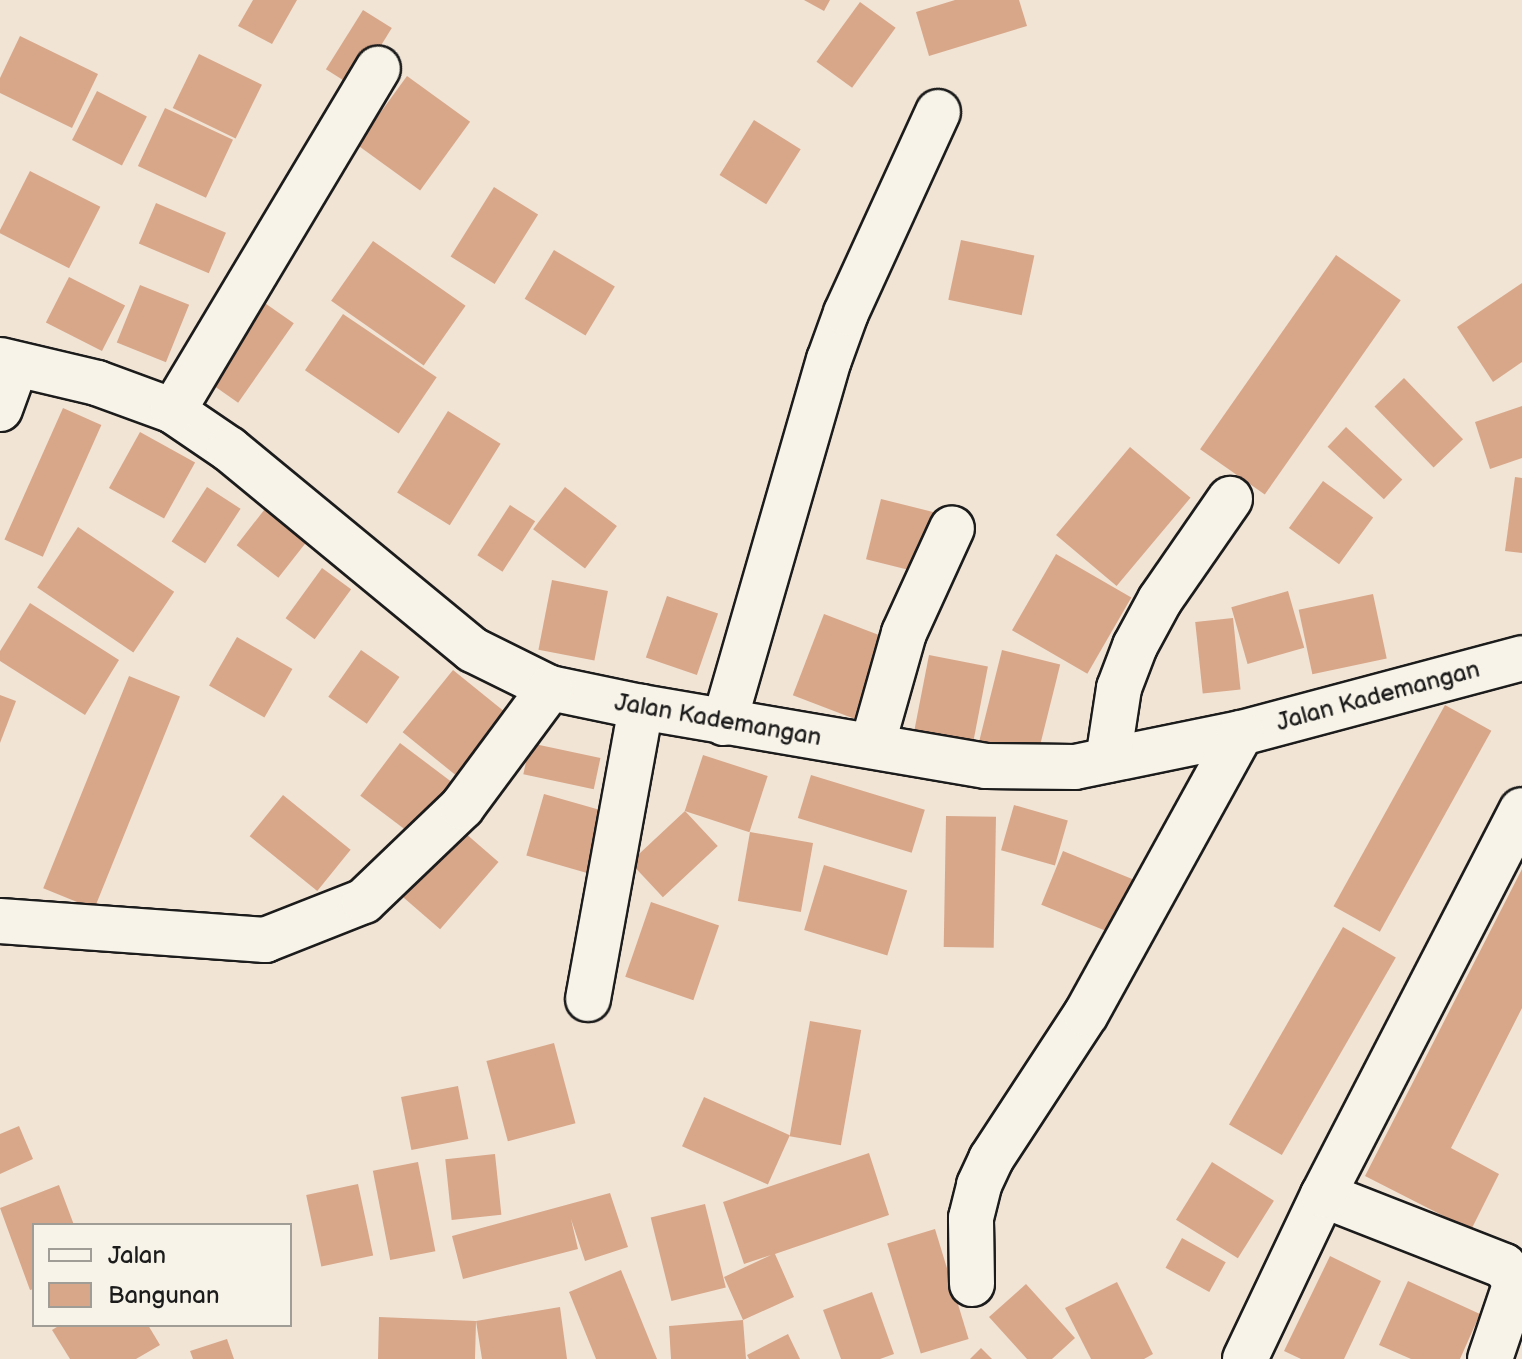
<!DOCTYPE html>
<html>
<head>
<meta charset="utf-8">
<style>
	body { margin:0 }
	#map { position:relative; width:1522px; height:1359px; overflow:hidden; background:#f1e4d5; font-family:"Balsamiq Sans",sans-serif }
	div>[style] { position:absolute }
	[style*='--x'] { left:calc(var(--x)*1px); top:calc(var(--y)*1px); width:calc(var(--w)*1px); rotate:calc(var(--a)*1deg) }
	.building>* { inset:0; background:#d8a78a; transform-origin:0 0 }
	.roads { filter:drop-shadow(2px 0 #1c1c1c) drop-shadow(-2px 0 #1c1c1c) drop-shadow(0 2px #1c1c1c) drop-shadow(0 -2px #1c1c1c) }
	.street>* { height:44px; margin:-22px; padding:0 22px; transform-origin:22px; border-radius:22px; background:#f7f3e8 }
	span { translate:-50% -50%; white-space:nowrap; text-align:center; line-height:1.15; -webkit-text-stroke:8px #f7f3e8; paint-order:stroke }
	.street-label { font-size:24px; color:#1c1c1c }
	.legend { position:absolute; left:32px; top:1223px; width:260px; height:104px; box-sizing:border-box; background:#f7f3e8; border:2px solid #9f9d96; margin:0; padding:10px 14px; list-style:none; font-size:24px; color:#1c1c1c }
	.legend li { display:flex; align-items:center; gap:16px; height:40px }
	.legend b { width:40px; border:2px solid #9f9d96 }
</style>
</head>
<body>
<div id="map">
	<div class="building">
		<i style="clip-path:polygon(253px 0,297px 0,272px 44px,238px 26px)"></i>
		<i style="clip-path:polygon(804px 0,830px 0,824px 11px)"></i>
		<i style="clip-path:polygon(955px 0,1019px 0,1027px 26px,929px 56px,916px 12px)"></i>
		<i style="left:860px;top:2px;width:44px;height:74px;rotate:36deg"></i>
		<i style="left:363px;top:10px;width:34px;height:70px;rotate:32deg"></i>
		<i style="clip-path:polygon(20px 36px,98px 74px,72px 128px,0 93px,0 78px)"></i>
		<i style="left:199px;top:54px;width:70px;height:60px;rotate:26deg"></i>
		<i style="left:407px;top:76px;width:78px;height:85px;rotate:36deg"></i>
		<i style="left:97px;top:91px;width:56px;height:55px;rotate:27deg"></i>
		<i style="left:165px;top:108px;width:75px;height:64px;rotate:25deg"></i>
		<i style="left:754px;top:120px;width:55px;height:65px;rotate:32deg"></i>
		<i style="left:30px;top:171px;width:79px;height:69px;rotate:27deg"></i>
		<i style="left:494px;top:187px;width:52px;height:82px;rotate:32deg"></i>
		<i style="left:156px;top:203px;width:76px;height:44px;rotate:23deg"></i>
		<i style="left:961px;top:240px;width:75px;height:61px;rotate:12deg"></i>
		<i style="left:373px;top:241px;width:113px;height:73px;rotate:35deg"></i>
		<i style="left:554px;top:250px;width:71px;height:57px;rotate:31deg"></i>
		<i style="left:1336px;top:255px;width:79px;height:237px;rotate:35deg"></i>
		<i style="left:69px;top:277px;width:63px;height:51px;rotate:27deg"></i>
		<i style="clip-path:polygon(1522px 283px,1522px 362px,1493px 382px,1457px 327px)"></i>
		<i style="left:140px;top:285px;width:53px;height:62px;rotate:22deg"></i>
		<i style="left:252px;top:294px;width:51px;height:97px;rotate:35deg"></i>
		<i style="left:343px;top:314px;width:113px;height:68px;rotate:34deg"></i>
		<i style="left:1404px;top:378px;width:85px;height:41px;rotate:46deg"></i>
		<i style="clip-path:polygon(1522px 406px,1522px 458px,1490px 469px,1475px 422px)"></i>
		<i style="left:63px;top:408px;width:42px;height:144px;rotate:24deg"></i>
		<i style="left:448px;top:411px;width:62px;height:96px;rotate:32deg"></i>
		<i style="left:1346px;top:427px;width:77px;height:27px;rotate:43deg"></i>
		<i style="left:140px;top:432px;width:63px;height:64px;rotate:29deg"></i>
		<i style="left:1130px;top:447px;width:79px;height:115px;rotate:40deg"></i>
		<i style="clip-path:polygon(1515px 477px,1522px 478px,1522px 553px,1505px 551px)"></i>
		<i style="left:1323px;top:481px;width:62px;height:58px;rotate:36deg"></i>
		<i style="left:207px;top:487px;width:40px;height:65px;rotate:33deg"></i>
		<i style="left:565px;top:487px;width:65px;height:53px;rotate:37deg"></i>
		<i style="left:881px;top:499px;width:64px;height:62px;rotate:14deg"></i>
		<i style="left:268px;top:505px;width:53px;height:51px;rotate:38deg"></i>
		<i style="left:510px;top:505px;width:30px;height:60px;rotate:33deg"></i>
		<i style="left:78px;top:527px;width:116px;height:73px;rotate:34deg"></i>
		<i style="left:1056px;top:554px;width:87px;height:88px;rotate:30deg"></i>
		<i style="left:322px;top:568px;width:36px;height:62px;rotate:36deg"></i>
		<i style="left:552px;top:580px;width:57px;height:71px;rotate:11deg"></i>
		<i style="left:1288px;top:591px;width:59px;height:59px;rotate:74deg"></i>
		<i style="left:1373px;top:594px;width:66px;height:76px;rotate:78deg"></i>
		<i style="left:667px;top:596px;width:54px;height:65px;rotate:19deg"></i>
		<i style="clip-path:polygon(30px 603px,119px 660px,85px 715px,0 661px,0 651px)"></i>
		<i style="left:824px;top:614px;width:77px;height:87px;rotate:21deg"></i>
		<i style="left:1233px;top:618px;width:72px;height:38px;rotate:84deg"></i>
		<i style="left:237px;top:637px;width:64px;height:56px;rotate:30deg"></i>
		<i style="left:361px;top:650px;width:47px;height:57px;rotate:35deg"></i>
		<i style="left:1002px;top:650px;width:60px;height:98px;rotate:14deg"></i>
		<i style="left:929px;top:655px;width:60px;height:81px;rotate:11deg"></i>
		<i style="left:453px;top:670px;width:70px;height:80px;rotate:39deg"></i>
		<i style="left:129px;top:676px;width:55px;height:229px;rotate:22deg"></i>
		<i style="clip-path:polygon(0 695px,16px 701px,0 743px)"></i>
		<i style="left:1445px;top:705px;width:53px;height:230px;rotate:29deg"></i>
		<i style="left:400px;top:743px;width:66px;height:66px;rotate:37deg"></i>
		<i style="left:530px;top:743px;width:72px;height:32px;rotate:12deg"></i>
		<i style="left:703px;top:755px;width:68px;height:59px;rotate:18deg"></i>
		<i style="left:811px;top:775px;width:119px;height:45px;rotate:17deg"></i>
		<i style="left:544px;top:794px;width:63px;height:64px;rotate:16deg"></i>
		<i style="left:283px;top:795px;width:87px;height:53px;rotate:39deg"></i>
		<i style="left:1014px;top:805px;width:56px;height:47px;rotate:16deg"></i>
		<i style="left:685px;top:811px;width:48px;height:75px;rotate:47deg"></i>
		<i style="left:946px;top:816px;width:50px;height:131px;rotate:1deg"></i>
		<i style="left:457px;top:826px;width:55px;height:89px;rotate:41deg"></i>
		<i style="left:750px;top:832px;width:64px;height:70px;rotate:10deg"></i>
		<i style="left:1063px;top:851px;width:82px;height:58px;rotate:22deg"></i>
		<i style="left:824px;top:865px;width:87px;height:68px;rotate:17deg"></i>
		<i style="clip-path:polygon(1522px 869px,1522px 1008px,1451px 1148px,1499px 1174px,1471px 1230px,1365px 1176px)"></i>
		<i style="left:651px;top:902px;width:72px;height:79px;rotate:19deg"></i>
		<i style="left:1343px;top:927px;width:61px;height:228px;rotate:30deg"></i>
		<i style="left:810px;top:1021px;width:52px;height:117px;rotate:10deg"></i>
		<i style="left:554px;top:1043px;width:83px;height:70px;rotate:75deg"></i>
		<i style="left:458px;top:1086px;width:54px;height:58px;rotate:79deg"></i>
		<i style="left:704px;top:1097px;width:94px;height:54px;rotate:24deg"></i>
		<i style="clip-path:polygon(19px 1126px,33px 1159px,0 1174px,0 1134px)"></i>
		<i style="clip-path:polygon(869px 1153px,889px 1215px,775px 1254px,794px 1297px,743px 1320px,724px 1277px,771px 1255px,744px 1264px,723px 1202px)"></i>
		<i style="left:495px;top:1154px;width:61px;height:50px;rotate:84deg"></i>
		<i style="left:418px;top:1162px;width:91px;height:46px;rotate:79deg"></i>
		<i style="left:1212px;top:1162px;width:73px;height:68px;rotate:32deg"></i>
		<i style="left:358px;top:1184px;width:73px;height:53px;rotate:78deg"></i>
		<i style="clip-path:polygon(59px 1185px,74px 1225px,34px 1225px,34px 1289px,30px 1290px,0 1208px)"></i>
		<i style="clip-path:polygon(610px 1193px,628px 1247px,585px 1261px,571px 1219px,578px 1249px,463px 1279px,452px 1236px)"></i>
		<i style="left:705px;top:1204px;width:86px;height:56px;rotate:76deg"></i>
		<i style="left:935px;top:1229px;width:115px;height:50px;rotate:73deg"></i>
		<i style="left:1182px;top:1238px;width:50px;height:34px;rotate:29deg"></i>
		<i style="clip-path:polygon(1330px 1256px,1381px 1281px,1344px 1359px,1301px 1359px,1284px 1351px)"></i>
		<i style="clip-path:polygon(621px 1270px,657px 1359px,596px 1359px,569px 1292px)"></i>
		<i style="clip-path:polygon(1408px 1281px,1480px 1314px,1460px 1359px,1411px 1359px,1379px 1345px)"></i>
		<i style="clip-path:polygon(1117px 1282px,1153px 1354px,1144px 1359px,1091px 1359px,1065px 1308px)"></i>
		<i style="clip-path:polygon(1026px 1284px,1075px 1338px,1052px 1359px,1027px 1359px,989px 1317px)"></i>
		<i style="clip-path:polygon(872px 1292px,894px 1354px,880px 1359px,841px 1359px,823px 1310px)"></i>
		<i style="clip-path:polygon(560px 1307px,567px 1359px,482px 1359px,476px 1321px,475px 1359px,378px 1359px,379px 1317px,476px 1321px)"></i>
		<i style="clip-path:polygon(743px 1320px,746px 1359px,671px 1359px,669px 1326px)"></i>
		<i style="clip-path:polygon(60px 1325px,148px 1325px,160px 1345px,136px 1359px,70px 1359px,52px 1330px)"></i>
		<i style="clip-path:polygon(788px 1334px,800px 1359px,749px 1359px,747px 1355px)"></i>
		<i style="clip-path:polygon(227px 1339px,234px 1359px,193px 1359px,190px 1351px)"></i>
		<i style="clip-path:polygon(981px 1348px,992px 1359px,970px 1359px)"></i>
	</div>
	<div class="roads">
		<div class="street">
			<i style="--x:0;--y:360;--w:100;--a:13.3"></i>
			<i style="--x:97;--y:383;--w:81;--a:20.2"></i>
			<i style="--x:173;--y:411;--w:68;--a:34.2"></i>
			<i style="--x:229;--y:449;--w:316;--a:39.5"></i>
			<i style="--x:473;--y:650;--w:86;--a:26.3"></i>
			<i style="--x:550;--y:688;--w:93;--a:11.8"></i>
			<i style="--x:641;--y:707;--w:350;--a:9.7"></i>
			<i style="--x:986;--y:766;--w:89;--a:0.6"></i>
			<i style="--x:1075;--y:767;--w:169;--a:-11.6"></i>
			<i style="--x:1241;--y:733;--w:291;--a:-14.9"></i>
			<i style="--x:0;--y:409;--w:47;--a:-70"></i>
			<i style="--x:173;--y:411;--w:399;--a:-59.1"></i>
			<i style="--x:724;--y:723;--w:378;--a:-73.9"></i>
			<i style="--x:829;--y:360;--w:50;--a:-70.1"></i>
			<i style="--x:846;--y:313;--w:221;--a:-65.4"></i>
			<i style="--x:872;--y:746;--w:117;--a:-74.2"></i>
			<i style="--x:904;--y:633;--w:115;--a:-65.4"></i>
			<i style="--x:1108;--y:760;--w:73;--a:-81.3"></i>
			<i style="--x:1119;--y:688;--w:45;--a:-69.1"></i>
			<i style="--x:1135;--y:646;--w:52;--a:-61.5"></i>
			<i style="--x:1160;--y:600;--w:123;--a:-55.3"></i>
			<i style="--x:0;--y:921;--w:266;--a:4.1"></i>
			<i style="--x:265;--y:940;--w:106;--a:-21.5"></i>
			<i style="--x:364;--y:901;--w:136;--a:-43.8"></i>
			<i style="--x:462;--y:807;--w:148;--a:-53.5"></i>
			<i style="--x:588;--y:999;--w:297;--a:-79.7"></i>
			<i style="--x:1323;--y:1195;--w:194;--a:21.4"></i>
			<i style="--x:1504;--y:1266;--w:20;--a:53"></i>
			<i style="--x:1516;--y:1282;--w:81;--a:108.7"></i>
			<i style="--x:972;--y:1284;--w:66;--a:-90.9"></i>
			<i style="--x:971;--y:1218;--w:34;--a:-76"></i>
			<i style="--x:979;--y:1185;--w:29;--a:-65"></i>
			<i style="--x:991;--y:1159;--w:173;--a:-56.8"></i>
			<i style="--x:1086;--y:1014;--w:321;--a:-61.1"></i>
			<i style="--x:1245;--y:1359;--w:182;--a:-64.6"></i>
			<i style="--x:1323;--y:1195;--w:433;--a:-62.7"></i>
		</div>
	</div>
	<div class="street-label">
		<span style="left:1378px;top:696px;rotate:-15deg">Jalan Kademangan</span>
		<span style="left:718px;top:720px;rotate:10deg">Jalan Kademangan</span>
	</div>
	<ul class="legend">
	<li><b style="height:10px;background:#f7f3e8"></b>Jalan</li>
	<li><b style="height:22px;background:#d8a78a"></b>Bangunan</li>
	</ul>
</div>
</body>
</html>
